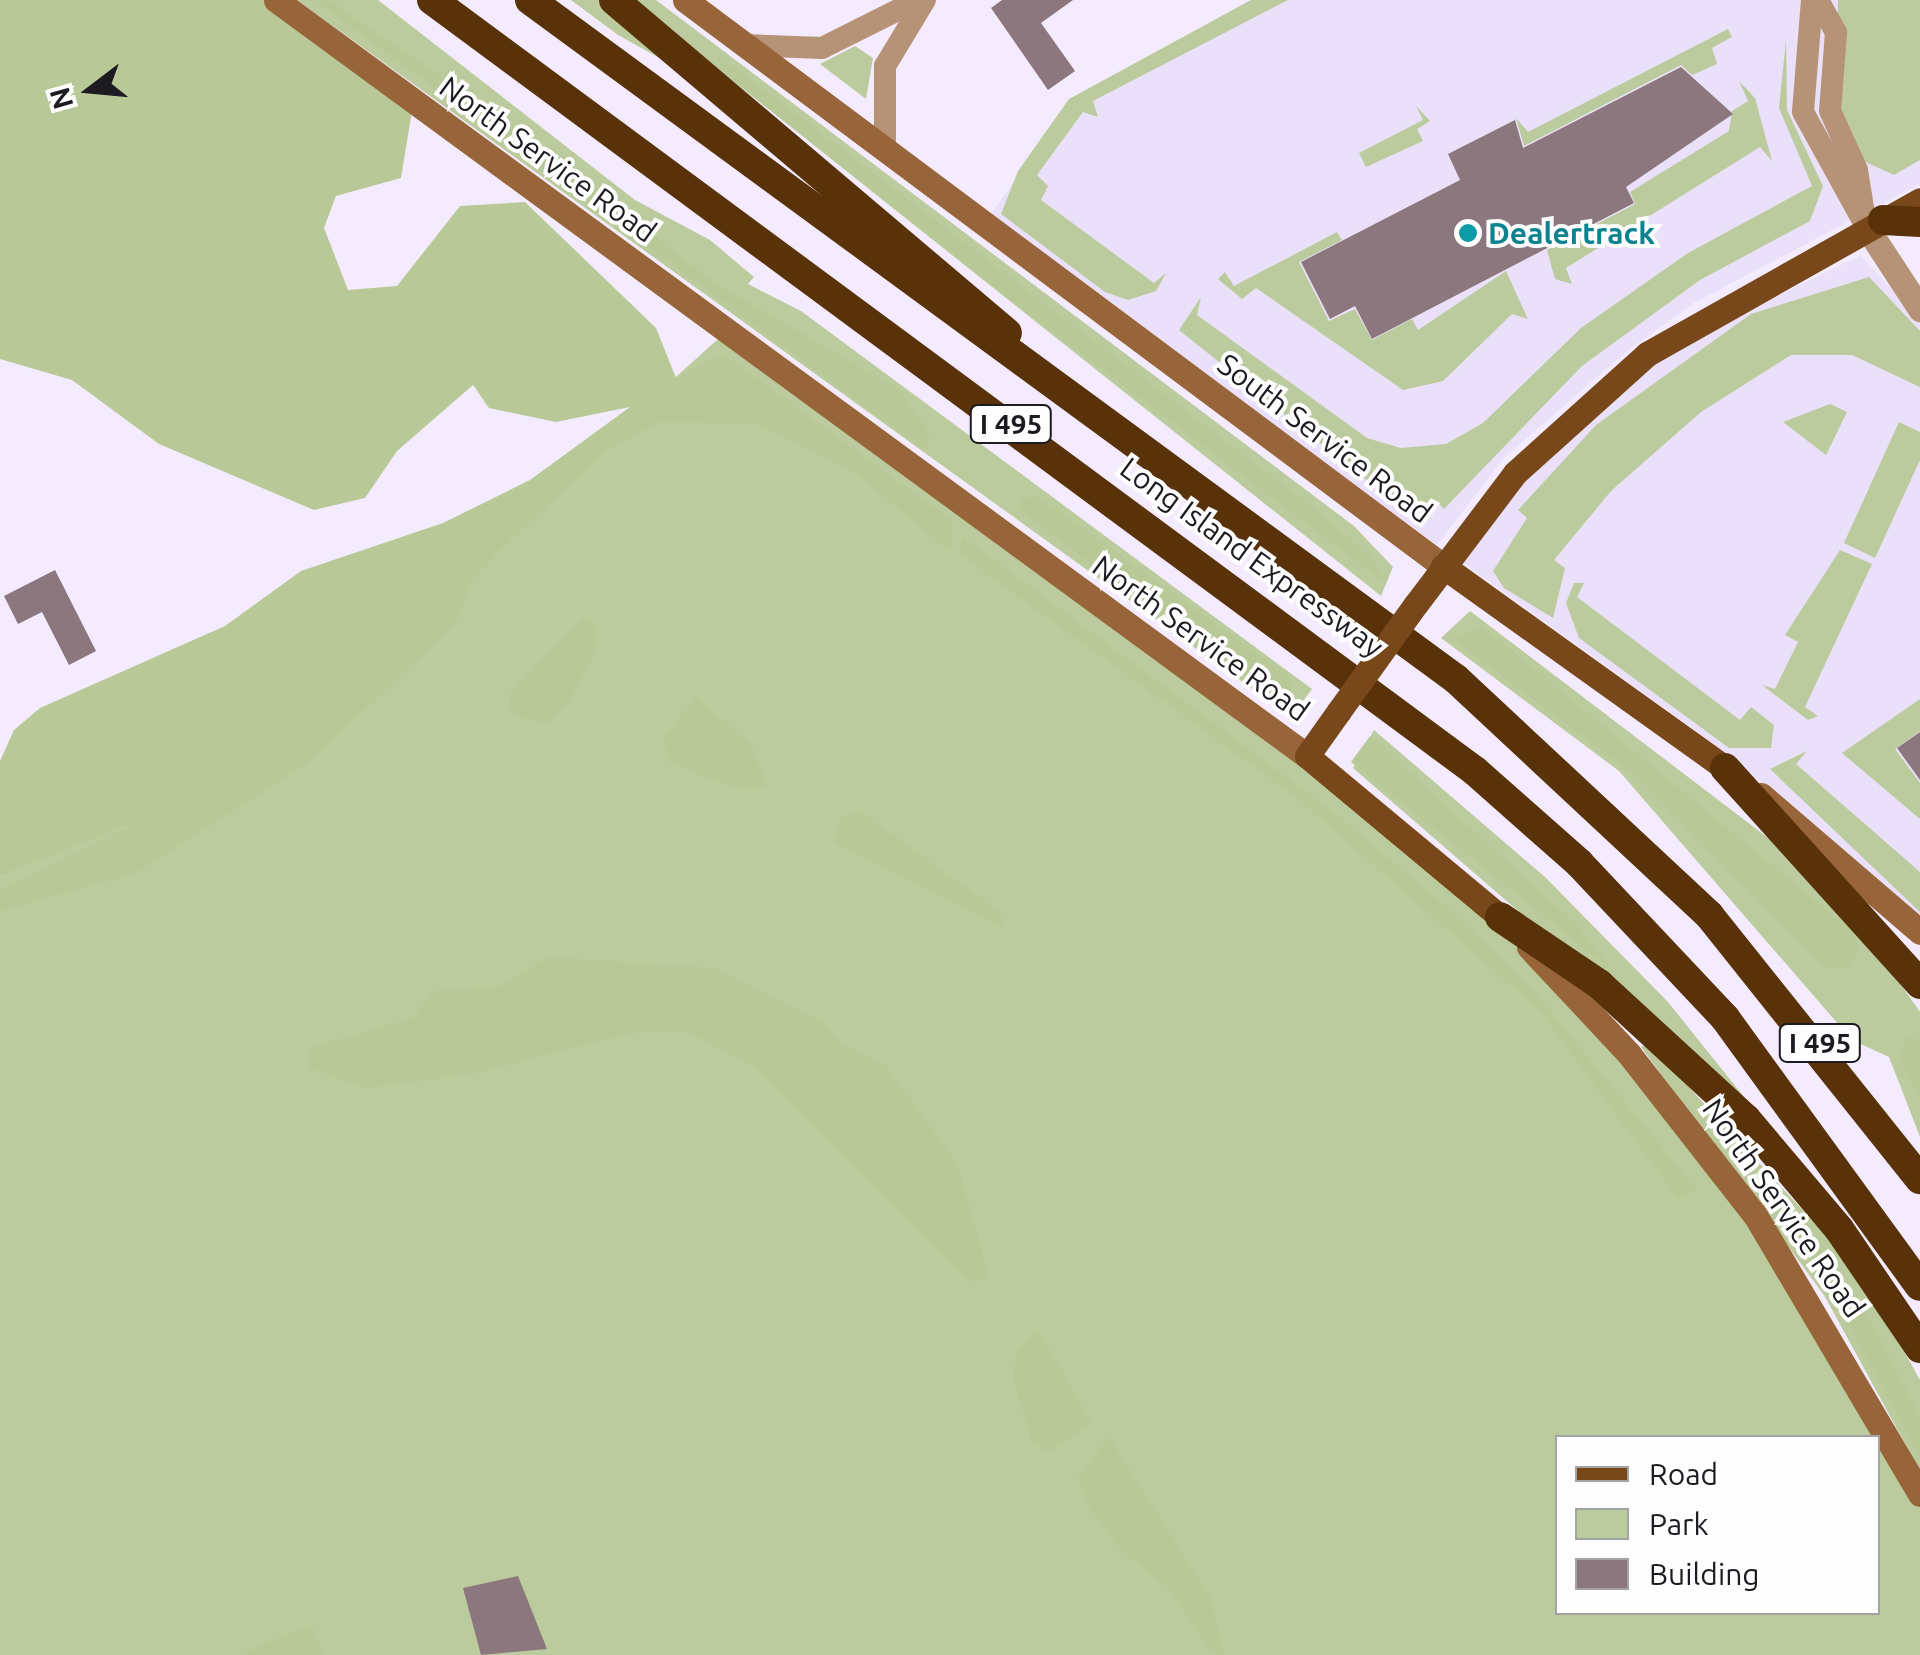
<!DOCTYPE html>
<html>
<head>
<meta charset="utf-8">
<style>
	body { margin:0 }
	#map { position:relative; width:1920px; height:1655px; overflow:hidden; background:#f4ecfe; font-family:Ubuntu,sans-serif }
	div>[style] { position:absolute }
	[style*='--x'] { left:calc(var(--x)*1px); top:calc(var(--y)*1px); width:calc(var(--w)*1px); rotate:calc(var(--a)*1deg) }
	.built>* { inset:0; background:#eae0f9 }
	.green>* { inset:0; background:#bbcb9d }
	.forest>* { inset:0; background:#b8c997 }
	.building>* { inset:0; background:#8b777d }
	.minor>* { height:22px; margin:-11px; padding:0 11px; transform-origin:11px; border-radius:11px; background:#b69276 }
	.tertiary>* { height:25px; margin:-12.5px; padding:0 12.5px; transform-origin:12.5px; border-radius:12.5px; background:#b69276 }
	.secondary>* { height:25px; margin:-12.5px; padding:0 12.5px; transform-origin:12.5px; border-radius:12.5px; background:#976539 }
	.primary>* { height:25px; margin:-12.5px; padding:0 12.5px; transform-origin:12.5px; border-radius:12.5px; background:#78481b }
	.motorway>* { height:30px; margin:-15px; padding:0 15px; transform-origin:15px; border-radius:15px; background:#5a3209 }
	.primary-bridge>* { height:25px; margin:-12.5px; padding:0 12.5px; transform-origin:12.5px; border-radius:12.5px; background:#78481b }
	.dots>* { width:28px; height:28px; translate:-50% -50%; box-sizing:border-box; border:5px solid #fdfdfd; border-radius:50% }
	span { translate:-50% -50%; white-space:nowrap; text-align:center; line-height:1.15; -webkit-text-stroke:8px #fdfdfd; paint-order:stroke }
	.shield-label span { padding:2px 8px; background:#fdfdfd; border:2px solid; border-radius:8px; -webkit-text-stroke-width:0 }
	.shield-label { font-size:28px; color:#1d1b21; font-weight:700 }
	.street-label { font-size:30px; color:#1d1b21 }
	.culture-label { font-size:30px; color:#0d838f; font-weight:700 }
	.left { translate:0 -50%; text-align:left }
	.legend { position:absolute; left:1555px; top:1435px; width:325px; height:180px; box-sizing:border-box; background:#fdfdfd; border:2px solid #a3a3a5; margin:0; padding:12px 18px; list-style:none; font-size:30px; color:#1d1b21 }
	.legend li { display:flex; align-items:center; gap:20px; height:50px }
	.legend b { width:50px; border:2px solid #a3a3a5 }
	.north { position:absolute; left:40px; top:40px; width:100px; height:100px; -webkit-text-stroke:8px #fdfdfd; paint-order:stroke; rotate:254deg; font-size:28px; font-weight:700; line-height:40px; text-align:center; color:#1d1b21 }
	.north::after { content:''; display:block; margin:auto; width:35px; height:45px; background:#1d1b21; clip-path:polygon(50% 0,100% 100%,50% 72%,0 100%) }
</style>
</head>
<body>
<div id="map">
	<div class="built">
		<i style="clip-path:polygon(1253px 0,1920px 0,1920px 184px,1694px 303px,1626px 352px,1504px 458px,1437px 545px,988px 218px,1067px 106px)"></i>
		<i style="clip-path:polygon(1861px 255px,1920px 321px,1920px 924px,1732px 757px,1461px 561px,1546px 454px,1653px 357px)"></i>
	</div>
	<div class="green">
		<i style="clip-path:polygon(297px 0,378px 0,635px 200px,710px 240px,754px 277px,748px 284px,801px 311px,1312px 689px,1291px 717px)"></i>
		<i style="clip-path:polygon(571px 0,599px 0,672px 65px,618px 35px)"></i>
		<i style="clip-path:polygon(631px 0,656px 0,1354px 526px,1393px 567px,1381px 596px)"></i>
		<i style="clip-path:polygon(1251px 0,1288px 0,1093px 101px,1098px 117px,1083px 112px,1037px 175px,1048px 186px,1041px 200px,1154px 283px,1166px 273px,1156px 291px,1128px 300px,1105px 292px,1001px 214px,1018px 171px,1069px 99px)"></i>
		<i style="clip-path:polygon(1838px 0,1920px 0,1920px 160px,1894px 175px,1863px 161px,1837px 101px)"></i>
		<i style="clip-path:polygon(1728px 29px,1732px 37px,1712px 48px,1717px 64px,1692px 75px,1681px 65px,1524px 146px,1516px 118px,1528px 132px)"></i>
		<i style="clip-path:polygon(1786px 40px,1787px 110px,1823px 186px,1810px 221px,1700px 280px,1582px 366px,1444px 509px,1437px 502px,1408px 513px,1179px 330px,1201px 297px,1197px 315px,1367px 438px,1401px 448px,1446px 444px,1483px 423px,1581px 328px,1688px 253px,1812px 186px,1779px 108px)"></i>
		<i style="clip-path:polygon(855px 46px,873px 58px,866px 99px,820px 64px)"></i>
		<i style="clip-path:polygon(1739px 81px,1755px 98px,1772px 161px,1760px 147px,1566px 268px,1572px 284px,1555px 279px,1547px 250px,1635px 204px,1630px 192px,1729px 131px,1732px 111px,1748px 101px)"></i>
		<i style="clip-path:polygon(1416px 106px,1430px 121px,1417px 129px,1423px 141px,1366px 167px,1359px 153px,1423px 120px)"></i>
		<i style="clip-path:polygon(1337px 232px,1342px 240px,1299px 262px,1329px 321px,1355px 309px,1372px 340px,1412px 319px,1418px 330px,1506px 271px,1528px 319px,1512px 314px,1443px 381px,1403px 390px,1256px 288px,1242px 299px,1218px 279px,1225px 272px,1234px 286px)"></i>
		<i style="clip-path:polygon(1869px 277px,1920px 331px,1920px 387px,1852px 355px,1791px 355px,1701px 412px,1611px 491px,1554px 560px,1565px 568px,1553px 618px,1504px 588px,1493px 571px,1527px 518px,1518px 510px,1596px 425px,1751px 314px)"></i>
		<i style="clip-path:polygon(evenodd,727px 331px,1425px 851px,1671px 1104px,1920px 1494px,1920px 1655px,0 1655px,0 877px,222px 785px,727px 331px,1558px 1438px,1878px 1438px,1878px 1612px,1558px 1612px,1558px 1438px)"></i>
		<i style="clip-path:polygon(1830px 404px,1847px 412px,1826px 455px,1783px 422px)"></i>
		<i style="clip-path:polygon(1899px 422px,1920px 432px,1920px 460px,1875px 558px,1844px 543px)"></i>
		<i style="clip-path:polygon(1840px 550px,1872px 564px,1805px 707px,1818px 716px,1808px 720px,1762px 685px,1775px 689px,1798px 642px,1785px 635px)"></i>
		<i style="clip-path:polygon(1574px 583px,1584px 583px,1577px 597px,1740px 720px,1751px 707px,1774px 725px,1771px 748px,1729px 748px,1579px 638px,1566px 603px)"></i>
		<i style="clip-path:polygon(1470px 611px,1788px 853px,1860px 926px,1920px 1012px,1920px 1137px,1889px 1057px,1852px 1040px,1619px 771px,1441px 638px)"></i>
		<i style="clip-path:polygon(1920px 699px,1920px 731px,1895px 749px,1920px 783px,1920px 819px,1842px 753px)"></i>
		<i style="clip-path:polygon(1374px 730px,1545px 877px,1668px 1002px,1769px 1128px,1353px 768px)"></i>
		<i style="clip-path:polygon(1807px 751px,1796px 764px,1920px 872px,1920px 912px,1770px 769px)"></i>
		<i style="clip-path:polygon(1648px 1043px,1861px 1273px,1920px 1380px,1920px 1471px,1824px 1295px,1641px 1047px)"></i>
	</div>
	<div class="forest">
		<i style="clip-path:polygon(0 0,276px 0,412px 111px,401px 178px,336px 196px,324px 228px,348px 290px,397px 286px,460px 206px,525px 202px,656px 328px,676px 378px,722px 353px,953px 521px,951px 553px,855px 472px,754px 423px,658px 422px,607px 451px,504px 546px,474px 577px,455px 625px,308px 763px,136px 873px,0 911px,0 890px,164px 810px,0 877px,0 761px,14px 730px,40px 708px,225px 626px,301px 571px,443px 523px,530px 480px,630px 407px,556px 422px,489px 408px,473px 385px,397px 451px,365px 498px,314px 510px,159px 444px,72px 380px,0 359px)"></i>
		<i style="clip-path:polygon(315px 0,329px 0,502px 119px,713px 282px,897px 388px,930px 433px,925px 451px)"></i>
		<i style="clip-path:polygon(726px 61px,1310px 505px,1372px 558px,1385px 583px,1010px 300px,730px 77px,720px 65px)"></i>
		<i style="clip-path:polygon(1039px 497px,1286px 674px,1293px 692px,1272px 695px,1018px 510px,1021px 498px)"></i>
		<i style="clip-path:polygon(963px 536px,1338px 816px,1455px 914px,1532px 989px,1697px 1190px,1678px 1199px,1540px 1011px,1297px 798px,958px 553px)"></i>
		<i style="clip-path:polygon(584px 617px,597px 624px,596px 650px,570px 700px,546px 724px,521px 717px,508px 708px,511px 692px)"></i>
		<i style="clip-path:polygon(1482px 626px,1852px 931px,1859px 945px,1851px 966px,1827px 969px,1632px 773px,1452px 639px)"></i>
		<i style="clip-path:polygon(697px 697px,752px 746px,767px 787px,742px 790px,669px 763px,663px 738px)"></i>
		<i style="clip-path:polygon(1370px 736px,1578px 926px,1615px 973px,1351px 762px)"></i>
		<i style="clip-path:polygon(860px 811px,1000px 912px,1004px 928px,834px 843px,841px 818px)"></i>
		<i style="clip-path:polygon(548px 957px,714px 968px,822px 1021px,843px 1045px,886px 1066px,958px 1165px,989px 1276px,969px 1282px,754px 1067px,688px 1032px,631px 1033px,472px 1074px,364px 1088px,308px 1067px,309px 1048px,413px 1018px,434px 991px,501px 986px)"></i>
		<i style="clip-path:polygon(1908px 1036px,1920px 1040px,1920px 1096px,1899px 1061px)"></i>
		<i style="clip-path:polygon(1803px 1239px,1827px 1253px,1880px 1338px,1920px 1417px,1920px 1457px)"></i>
		<i style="clip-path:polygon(1038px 1329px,1092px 1423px,1049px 1453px,1032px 1442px,1014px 1382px,1016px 1351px)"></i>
		<i style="clip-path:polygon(1109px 1437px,1212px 1600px,1224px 1655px,1211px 1652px,1169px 1589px,1120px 1549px,1087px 1505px,1078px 1477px)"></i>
		<i style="clip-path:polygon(312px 1626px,323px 1655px,243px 1655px,267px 1642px)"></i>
	</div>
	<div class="building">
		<i style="clip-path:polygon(1002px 0,1073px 0,1041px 23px,1075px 71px,1048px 90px,991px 8px)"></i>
		<i style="clip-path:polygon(1681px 67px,1733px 114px,1626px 187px,1634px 203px,1372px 339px,1355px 306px,1330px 319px,1301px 262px,1460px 180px,1448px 154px,1515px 120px,1523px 148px)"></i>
		<i style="clip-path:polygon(55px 570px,96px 651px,69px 665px,42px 612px,18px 624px,4px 596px)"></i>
		<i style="clip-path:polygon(1920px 732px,1920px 780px,1897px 748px)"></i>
		<i style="clip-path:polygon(518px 1576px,547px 1649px,481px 1655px,463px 1588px)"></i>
	</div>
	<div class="minor">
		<i style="--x:1812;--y:0;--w:112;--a:94.6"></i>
		<i style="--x:1803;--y:112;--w:132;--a:61.1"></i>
		<i style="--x:1818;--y:0;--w:37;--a:61"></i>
		<i style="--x:1836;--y:32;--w:79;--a:94.3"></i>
		<i style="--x:1830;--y:111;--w:65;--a:65.4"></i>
		<i style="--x:1857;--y:170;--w:51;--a:80.9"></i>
		<i style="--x:746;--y:45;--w:76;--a:2.3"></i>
		<i style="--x:822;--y:48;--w:107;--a:-26.6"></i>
		<i style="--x:885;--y:146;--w:80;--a:-90"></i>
		<i style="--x:885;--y:66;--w:77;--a:-58.8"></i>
	</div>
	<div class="tertiary">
		<i style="--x:1867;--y:228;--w:97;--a:56.8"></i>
	</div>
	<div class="secondary">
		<i style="--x:276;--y:0;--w:1278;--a:36.25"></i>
		<i style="--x:685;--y:0;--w:946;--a:36.75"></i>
		<i style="--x:1761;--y:795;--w:210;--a:40.7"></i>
		<i style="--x:1529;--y:947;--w:146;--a:46.9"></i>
		<i style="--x:1629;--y:1054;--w:204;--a:52"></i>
		<i style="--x:1755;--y:1215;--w:324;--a:59.4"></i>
	</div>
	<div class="primary">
		<i style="--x:1443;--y:566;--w:347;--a:35.6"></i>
		<i style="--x:1416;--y:604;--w:164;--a:-52.9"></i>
		<i style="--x:1515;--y:473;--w:178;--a:-42"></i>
		<i style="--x:1647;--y:354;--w:313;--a:-29.4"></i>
		<i style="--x:1339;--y:711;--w:55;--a:125.4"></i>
		<i style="--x:1307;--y:756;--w:251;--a:39.8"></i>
	</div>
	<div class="motorway">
		<i style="--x:432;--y:0;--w:1297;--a:36.47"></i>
		<i style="--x:1475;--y:771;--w:139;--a:41.5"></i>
		<i style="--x:1579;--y:863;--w:213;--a:46.7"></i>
		<i style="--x:1725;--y:1018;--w:331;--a:54"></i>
		<i style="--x:530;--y:0;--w:1148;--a:36.25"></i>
		<i style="--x:1456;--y:679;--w:346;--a:43"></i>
		<i style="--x:1709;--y:915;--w:338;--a:51.4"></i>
		<i style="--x:614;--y:0;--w:515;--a:40.28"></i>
		<i style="--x:1883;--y:220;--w:37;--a:3"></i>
		<i style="--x:1725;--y:768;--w:291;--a:47.9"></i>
		<i style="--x:1500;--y:917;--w:120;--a:34.1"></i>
		<i style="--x:1599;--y:984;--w:200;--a:42.6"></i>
		<i style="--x:1746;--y:1119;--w:144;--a:49.8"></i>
		<i style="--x:1839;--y:1229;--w:144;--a:55.8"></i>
	</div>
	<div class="primary-bridge">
		<i style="--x:1339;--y:711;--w:132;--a:-54.3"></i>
	</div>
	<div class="dots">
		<i style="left:1468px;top:233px;background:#0f9aa8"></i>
	</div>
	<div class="shield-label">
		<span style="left:1011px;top:424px">I 495</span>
		<span style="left:1820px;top:1043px">I 495</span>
	</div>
	<div class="street-label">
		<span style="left:548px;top:159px;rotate:36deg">North Service Road</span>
		<span style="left:1325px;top:438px;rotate:37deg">South Service Road</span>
		<span style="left:1252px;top:557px;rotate:36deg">Long Island Expressway</span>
		<span style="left:1201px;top:638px;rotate:36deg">North Service Road</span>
		<span style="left:1784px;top:1208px;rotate:55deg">North Service Road</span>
	</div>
	<div class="culture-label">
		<span class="left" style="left:1488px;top:233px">Dealertrack</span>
	</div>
	<ul class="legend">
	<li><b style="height:12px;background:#78481b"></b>Road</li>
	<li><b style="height:28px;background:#bbcb9d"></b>Park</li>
	<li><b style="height:28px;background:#8b777d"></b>Building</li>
	</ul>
	<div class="north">N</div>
</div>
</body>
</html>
